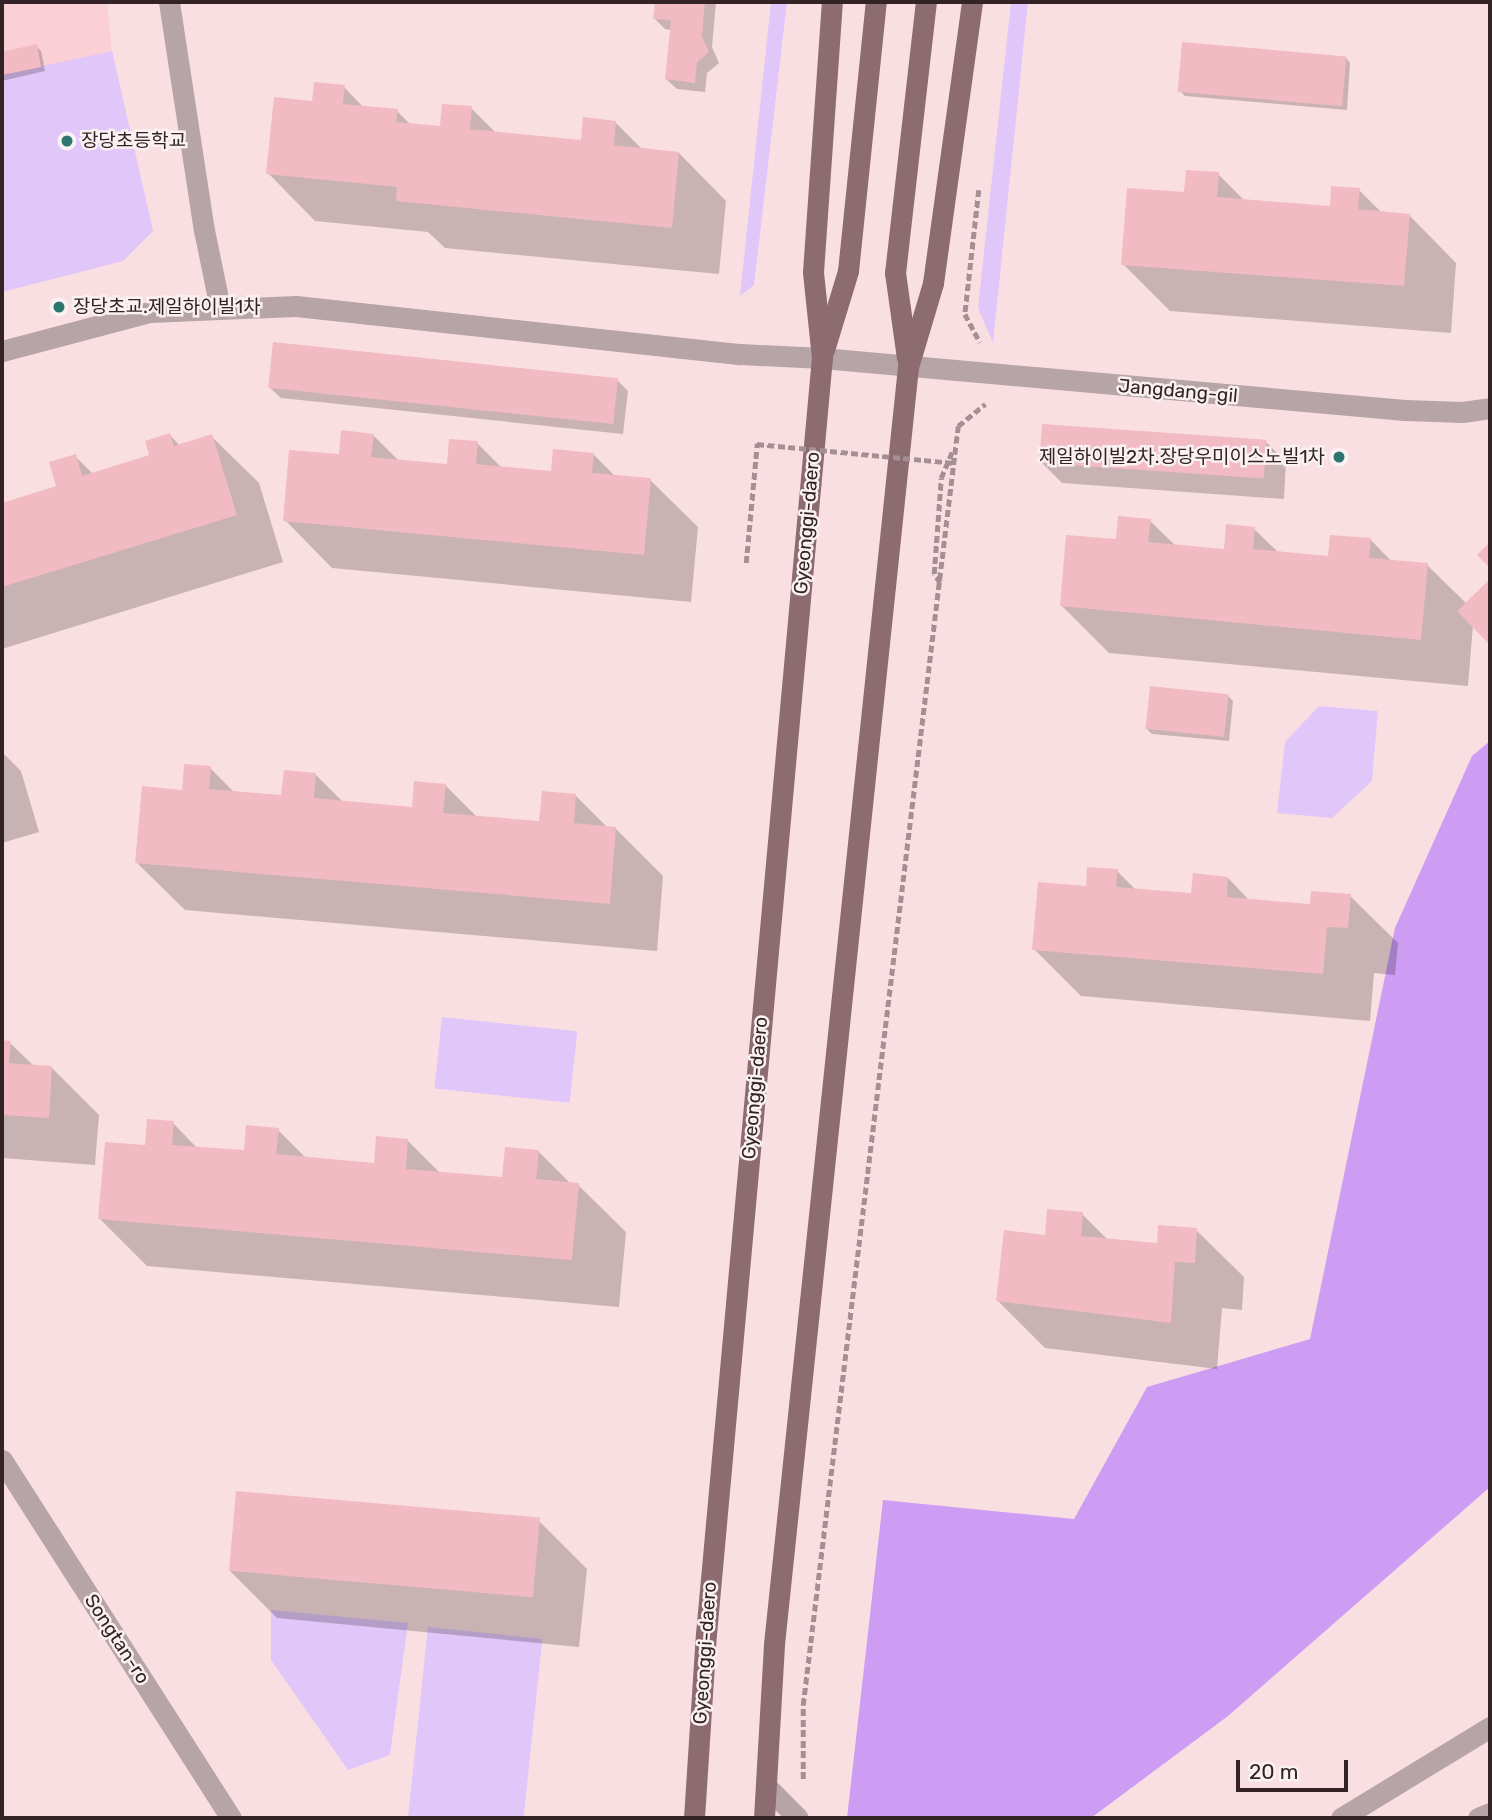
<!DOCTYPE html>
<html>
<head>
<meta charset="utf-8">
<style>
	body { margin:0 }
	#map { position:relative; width:1492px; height:1820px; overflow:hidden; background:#fadfe2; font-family:Rubik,"Noto Sans KR",sans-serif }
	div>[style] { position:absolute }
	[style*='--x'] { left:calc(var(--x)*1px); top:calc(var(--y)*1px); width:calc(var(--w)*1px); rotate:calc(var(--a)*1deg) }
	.built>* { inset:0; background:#facfd5 }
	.green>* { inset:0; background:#e1c6f9; transform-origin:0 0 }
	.forest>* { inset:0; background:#cd9df4 }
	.shadow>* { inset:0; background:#0003 }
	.building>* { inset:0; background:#f2bac3; transform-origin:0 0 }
	.path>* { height:4.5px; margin-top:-2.25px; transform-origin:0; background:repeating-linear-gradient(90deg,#a68f92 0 7px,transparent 0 10.5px) }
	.minor>* { height:21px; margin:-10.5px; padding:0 10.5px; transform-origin:10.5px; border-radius:10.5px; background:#b7a4a6 }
	.tertiary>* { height:21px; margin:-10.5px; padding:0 10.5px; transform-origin:10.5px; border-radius:10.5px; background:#b7a4a6 }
	.primary>* { height:21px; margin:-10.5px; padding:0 10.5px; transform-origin:10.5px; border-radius:10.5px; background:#8d6c71 }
	.path-bridge>* { height:4.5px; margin-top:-2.25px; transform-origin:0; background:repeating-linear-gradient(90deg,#a68f92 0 7px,transparent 0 10.5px) }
	.dots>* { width:19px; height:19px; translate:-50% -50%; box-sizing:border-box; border:4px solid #faf1f2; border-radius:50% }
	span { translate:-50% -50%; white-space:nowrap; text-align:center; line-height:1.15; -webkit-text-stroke:5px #faf1f2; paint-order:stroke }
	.poi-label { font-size:19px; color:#342326 }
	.left { translate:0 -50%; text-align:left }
	.right { translate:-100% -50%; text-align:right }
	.street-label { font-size:19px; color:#342326 }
	.frame { position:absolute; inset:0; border:4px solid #342326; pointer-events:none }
	.scale { position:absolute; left:1236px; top:1760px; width:112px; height:32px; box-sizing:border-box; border:4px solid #342326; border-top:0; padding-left:9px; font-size:21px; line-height:24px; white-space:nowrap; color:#342326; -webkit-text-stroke:5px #faf1f2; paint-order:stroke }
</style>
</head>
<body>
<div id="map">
	<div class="built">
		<i style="clip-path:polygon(2px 2px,107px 2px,112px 51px,153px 231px,123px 261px,2px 292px)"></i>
	</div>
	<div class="green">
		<i style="clip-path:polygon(771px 2px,787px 2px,754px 285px,740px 296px)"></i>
		<i style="clip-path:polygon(1011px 2px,1028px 2px,993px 343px,978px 308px)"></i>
		<i style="clip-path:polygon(112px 51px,153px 231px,123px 261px,2px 292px,2px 75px)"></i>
		<i style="clip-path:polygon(1319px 706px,1378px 711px,1372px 781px,1332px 818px,1277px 813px,1285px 742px)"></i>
		<i style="left:442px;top:1017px;width:136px;height:72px;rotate:6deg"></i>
		<i style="clip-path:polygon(271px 1610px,408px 1623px,390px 1755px,348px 1770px,271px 1660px)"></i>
		<i style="left:428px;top:1627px;width:115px;height:193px;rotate:6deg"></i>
	</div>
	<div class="forest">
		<i style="clip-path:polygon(1490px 741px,1490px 1487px,1228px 1716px,1091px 1818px,847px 1818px,883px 1500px,1074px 1519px,1147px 1387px,1310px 1339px,1395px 928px,1472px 756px)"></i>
	</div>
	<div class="shadow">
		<i style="clip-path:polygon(656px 2px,716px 2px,712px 47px,719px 63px,707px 73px,705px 92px,677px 89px,666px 79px,672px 30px,665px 29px,655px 19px)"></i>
		<i style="clip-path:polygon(36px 46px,41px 51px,45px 71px,2px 81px,2px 54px)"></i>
		<i style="clip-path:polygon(1346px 58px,1350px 63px,1347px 110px,1185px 96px,1180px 91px)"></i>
		<i style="clip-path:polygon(344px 87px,364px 108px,397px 111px,411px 125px,442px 128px,471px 108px,497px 134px,583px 142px,616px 123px,643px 150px,679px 153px,726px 201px,719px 274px,445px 248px,428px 232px,315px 221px,268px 173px,313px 103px)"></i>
		<i style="clip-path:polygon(1218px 174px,1245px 201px,1331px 208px,1359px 190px,1382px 213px,1409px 215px,1456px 263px,1451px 333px,1170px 311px,1123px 264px,1186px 194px)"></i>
		<i style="clip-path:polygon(617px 380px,628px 391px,623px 434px,281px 398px,270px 388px)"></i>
		<i style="clip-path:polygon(170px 435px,180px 446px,211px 436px,259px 483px,283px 562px,2px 649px,2px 505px,58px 487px,75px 456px,93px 474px,151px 456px)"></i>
		<i style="clip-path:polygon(373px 435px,399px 461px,448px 466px,477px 443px,502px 468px,553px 473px,594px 455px,616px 477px,650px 480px,698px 527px,691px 602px,332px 568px,285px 520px,340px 456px)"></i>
		<i style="clip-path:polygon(1266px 442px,1286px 462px,1284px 499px,1062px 483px,1041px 462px)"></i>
		<i style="clip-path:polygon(1150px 521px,1176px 546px,1225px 551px,1254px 529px,1279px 553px,1330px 558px,1371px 540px,1392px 562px,1427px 565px,1467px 604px,1490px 581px,1490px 642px,1473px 625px,1468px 686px,1109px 653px,1062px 606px,1117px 541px)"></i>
		<i style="clip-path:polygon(1228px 696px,1233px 701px,1229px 741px,1152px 734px,1147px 729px)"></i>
		<i style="clip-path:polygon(2px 752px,21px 771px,39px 832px,2px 843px)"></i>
		<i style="clip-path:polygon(210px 768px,235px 793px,283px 797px,315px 774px,344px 803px,413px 809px,445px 785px,477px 817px,541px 823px,575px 795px,608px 828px,616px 829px,663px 876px,657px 951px,185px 910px,137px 863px,184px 791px)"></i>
		<i style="clip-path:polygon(1117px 871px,1137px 891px,1192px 895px,1228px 878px,1250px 901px,1311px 906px,1350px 896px,1398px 943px,1395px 975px,1374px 973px,1370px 1021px,1081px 996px,1034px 949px,1087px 888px)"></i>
		<i style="clip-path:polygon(2px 1042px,10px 1043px,34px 1066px,51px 1067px,99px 1115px,95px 1165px,2px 1158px)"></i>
		<i style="clip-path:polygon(173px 1123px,198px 1149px,246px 1152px,278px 1130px,307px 1159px,376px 1165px,408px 1141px,440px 1173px,504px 1179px,538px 1151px,571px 1184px,578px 1185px,626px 1232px,619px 1307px,147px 1266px,100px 1219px,146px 1147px)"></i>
		<i style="clip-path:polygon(1082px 1214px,1109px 1241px,1159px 1245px,1196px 1230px,1244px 1277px,1242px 1310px,1222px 1308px,1217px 1369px,1045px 1348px,998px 1301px)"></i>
		<i style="clip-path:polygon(539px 1521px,587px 1569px,579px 1647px,277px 1618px,230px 1571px)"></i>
	</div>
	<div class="building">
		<i style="clip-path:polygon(655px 2px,705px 2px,702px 36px,709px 52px,697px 62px,695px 83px,665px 79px,671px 20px,653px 19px)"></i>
		<i style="left:1182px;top:42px;width:165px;height:50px;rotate:5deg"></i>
		<i style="clip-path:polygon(37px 44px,41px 67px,2px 75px,2px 52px)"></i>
		<i style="clip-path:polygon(314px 82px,345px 85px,343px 104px,398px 109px,396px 122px,440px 126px,442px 104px,472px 106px,470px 129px,581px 140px,583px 117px,616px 121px,614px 145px,679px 152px,672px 228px,396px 201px,397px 187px,266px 174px,274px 97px,312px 101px)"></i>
		<i style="clip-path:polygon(1186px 170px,1219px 172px,1217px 197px,1330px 206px,1331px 186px,1360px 188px,1358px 209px,1410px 214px,1404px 286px,1121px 265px,1127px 188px,1184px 192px)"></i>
		<i style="left:273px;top:342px;width:347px;height:46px;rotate:6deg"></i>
		<i style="left:1042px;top:424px;width:225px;height:39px;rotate:4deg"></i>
		<i style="clip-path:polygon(341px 430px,374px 434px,371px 457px,447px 464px,449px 439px,478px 441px,476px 464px,551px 471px,553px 449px,594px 453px,592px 473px,651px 478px,644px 555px,283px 521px,289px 450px,339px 454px)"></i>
		<i style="clip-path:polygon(170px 433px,174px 446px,212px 434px,237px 515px,2px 587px,2px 503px,56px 486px,49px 462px,76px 454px,82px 476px,149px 455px,145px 441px)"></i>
		<i style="clip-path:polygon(1118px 516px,1151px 519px,1148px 542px,1224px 549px,1226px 524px,1255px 527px,1253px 549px,1328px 556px,1330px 535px,1371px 538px,1369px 558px,1428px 563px,1421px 640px,1060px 606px,1066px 535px,1116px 539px)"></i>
		<i style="clip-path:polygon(1490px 542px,1490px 568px,1477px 555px)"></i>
		<i style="clip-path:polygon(1490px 579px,1490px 645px,1457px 611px)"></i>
		<i style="left:1150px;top:686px;width:79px;height:43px;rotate:6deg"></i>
		<i style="clip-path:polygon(184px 764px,211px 766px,209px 789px,281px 795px,284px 770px,316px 773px,314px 798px,412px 807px,414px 781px,446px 784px,443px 813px,539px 821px,542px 791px,576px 794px,574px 823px,616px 827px,610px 904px,135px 863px,142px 786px,182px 790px)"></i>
		<i style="clip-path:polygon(1087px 867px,1118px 869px,1116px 887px,1191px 893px,1193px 873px,1228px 877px,1227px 897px,1310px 904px,1311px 891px,1351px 894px,1348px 928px,1327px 927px,1323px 974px,1032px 950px,1038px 882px,1086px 886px)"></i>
		<i style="clip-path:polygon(2px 1040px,11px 1041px,9px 1063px,52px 1066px,49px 1118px,2px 1115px)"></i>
		<i style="clip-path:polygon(147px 1119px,174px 1121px,172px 1145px,244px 1150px,246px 1125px,279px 1128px,276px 1154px,374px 1163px,376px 1136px,408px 1139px,406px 1169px,502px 1177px,505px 1147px,539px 1150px,536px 1179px,579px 1183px,572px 1260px,98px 1219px,105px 1142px,145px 1145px)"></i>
		<i style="clip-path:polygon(1047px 1209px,1083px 1212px,1081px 1236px,1157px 1243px,1158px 1225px,1197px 1228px,1195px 1263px,1175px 1262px,1171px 1323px,996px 1301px,1004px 1230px,1045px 1235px)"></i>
		<i style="left:236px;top:1491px;width:305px;height:80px;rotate:5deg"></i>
	</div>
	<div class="path">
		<i style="--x:979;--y:190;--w:125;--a:96.4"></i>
		<i style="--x:965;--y:314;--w:32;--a:62"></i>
		<i style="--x:746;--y:563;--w:120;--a:-84.7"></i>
		<i style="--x:940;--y:583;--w:11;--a:-124"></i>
		<i style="--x:934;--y:574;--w:96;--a:-85.8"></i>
		<i style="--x:941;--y:478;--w:30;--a:-67"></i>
		<i style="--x:803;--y:1779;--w:74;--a:-90"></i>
		<i style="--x:803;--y:1705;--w:1271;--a:-83.09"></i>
		<i style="--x:956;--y:443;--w:17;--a:-83"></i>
		<i style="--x:958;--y:426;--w:35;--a:-39"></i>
	</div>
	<div class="minor">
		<i style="--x:766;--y:1786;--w:45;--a:45"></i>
	</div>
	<div class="tertiary">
		<i style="--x:169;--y:2;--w:231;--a:81.3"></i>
		<i style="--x:204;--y:230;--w:80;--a:78.4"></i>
		<i style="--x:2;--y:351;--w:153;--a:-14.8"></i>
		<i style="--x:150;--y:312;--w:146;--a:-2.4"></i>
		<i style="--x:296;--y:306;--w:447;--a:6.2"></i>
		<i style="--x:740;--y:354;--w:82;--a:2.8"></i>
		<i style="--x:822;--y:358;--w:585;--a:5.1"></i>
		<i style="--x:1405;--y:410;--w:57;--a:2"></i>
		<i style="--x:1462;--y:412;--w:28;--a:-8"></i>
		<i style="--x:2;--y:1460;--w:425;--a:57.4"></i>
		<i style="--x:1341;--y:1818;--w:175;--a:-31.4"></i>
		<i style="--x:1478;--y:1818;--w:13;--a:-23"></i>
	</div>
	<div class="primary">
		<i style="--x:824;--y:350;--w:83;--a:-73.1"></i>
		<i style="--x:848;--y:271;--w:270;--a:-84.1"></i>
		<i style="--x:907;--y:358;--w:86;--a:-98"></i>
		<i style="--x:895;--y:273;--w:273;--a:-83.5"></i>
		<i style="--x:694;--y:1818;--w:184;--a:-86.3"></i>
		<i style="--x:706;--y:1634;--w:1281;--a:-84.81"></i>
		<i style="--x:822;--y:358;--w:86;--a:-96"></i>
		<i style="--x:813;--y:272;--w:271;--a:-86"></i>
		<i style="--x:764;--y:1818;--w:174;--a:-86.7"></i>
		<i style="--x:774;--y:1644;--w:1284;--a:-84.01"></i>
		<i style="--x:908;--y:367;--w:88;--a:-73.4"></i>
		<i style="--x:933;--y:283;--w:284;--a:-82.1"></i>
	</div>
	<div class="path-bridge">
		<i style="--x:757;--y:444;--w:197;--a:5.5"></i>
	</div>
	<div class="dots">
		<i style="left:67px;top:141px;background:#2d7670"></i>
		<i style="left:59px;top:307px;background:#2d7670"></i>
		<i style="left:1339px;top:457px;background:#2d7670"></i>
	</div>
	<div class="poi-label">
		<span class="left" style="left:81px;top:141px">장당초등학교</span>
		<span class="left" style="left:73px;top:307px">장당초교.제일하이빌1차</span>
		<span class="right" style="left:1325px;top:457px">제일하이빌2차.장당우미이스노빌1차</span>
	</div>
	<div class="street-label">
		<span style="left:1178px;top:391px;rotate:5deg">Jangdang-gil</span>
		<span style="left:807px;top:523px;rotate:-85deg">Gyeonggi-daero</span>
		<span style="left:755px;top:1088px;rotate:-85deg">Gyeonggi-daero</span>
		<span style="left:117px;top:1639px;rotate:57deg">Songtan-ro</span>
		<span style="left:705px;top:1653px;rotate:-86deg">Gyeonggi-daero</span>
	</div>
	<div class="frame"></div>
	<div class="scale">20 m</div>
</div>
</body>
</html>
